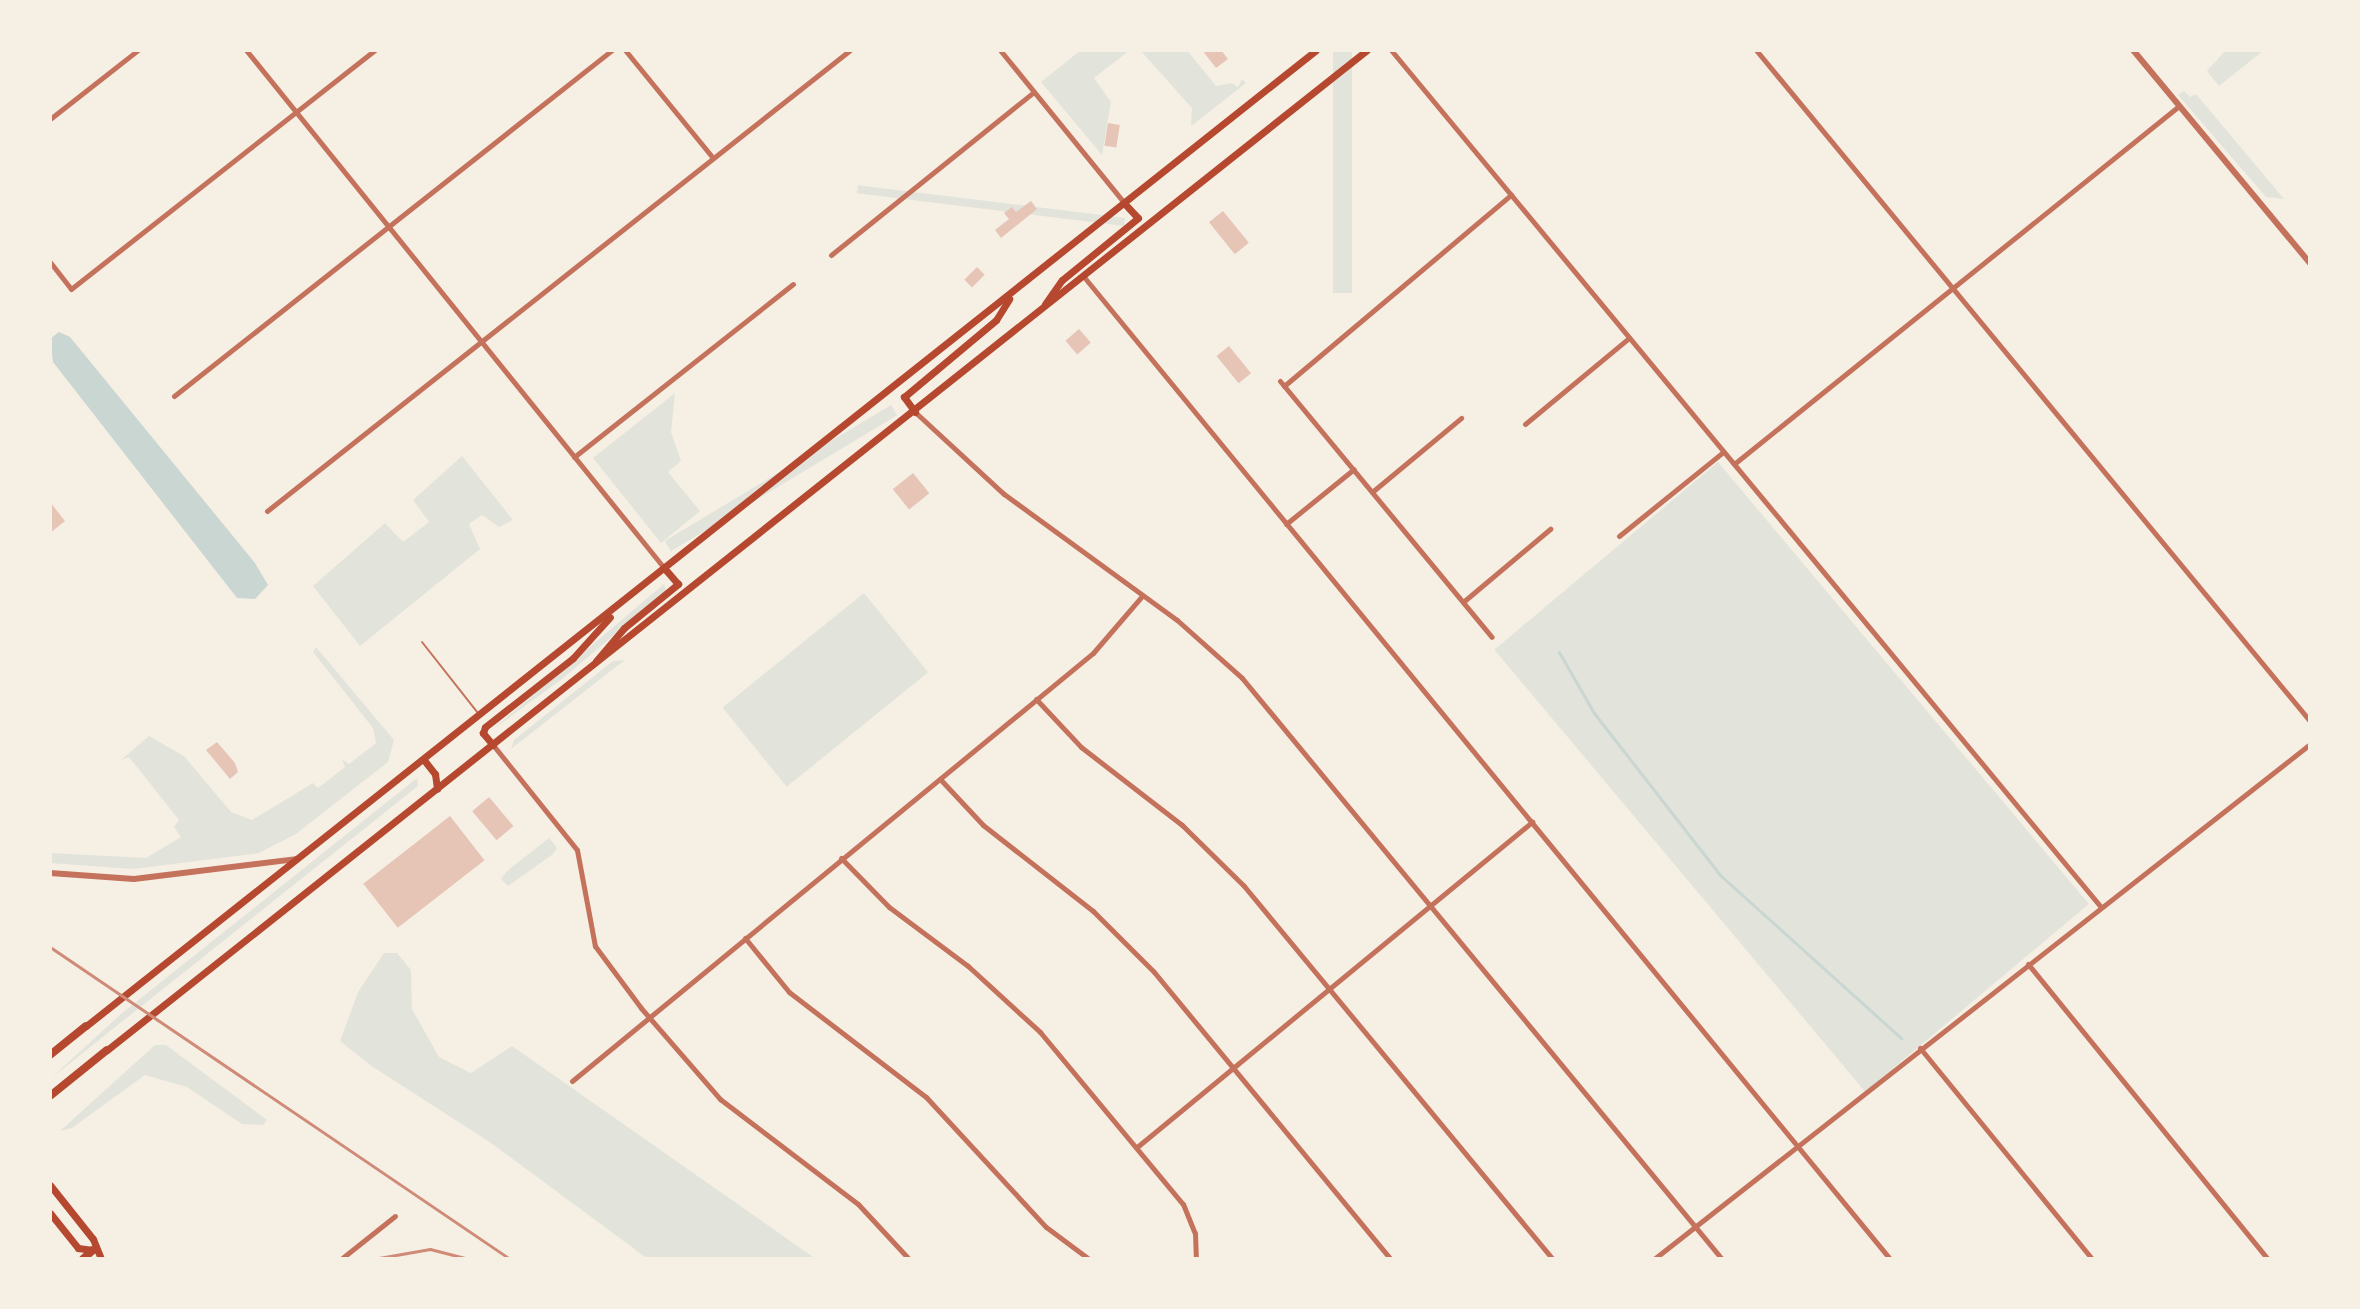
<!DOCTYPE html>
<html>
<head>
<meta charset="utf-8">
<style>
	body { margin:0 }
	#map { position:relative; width:2360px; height:1309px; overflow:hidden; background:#f6efe4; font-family:Poppins,sans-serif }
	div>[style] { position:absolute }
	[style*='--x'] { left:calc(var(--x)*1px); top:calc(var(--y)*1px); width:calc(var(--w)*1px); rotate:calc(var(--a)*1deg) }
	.green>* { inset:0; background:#e2e4dc; transform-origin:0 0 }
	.water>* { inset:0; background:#c9d6d2 }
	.stream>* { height:3px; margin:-1.5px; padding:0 1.5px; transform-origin:1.5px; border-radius:1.5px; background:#c9d6d2 }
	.building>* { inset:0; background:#e6c5b7; transform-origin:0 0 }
	.service>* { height:2px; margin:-1px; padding:0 1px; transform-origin:1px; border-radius:1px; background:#c5725c }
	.minor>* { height:5px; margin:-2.5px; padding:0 2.5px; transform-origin:2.5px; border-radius:2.5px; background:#c5725c }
	.tertiary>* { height:6px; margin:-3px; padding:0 3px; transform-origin:3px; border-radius:3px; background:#c5725c }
	.secondary>* { height:7px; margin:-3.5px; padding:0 3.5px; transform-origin:3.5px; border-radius:3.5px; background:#b5482f }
	.primary>* { height:7px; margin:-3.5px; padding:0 3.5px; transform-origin:3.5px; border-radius:3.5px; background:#b5482f }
	.trunk>* { height:8px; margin:-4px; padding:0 4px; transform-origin:4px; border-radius:4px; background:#b5482f }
	.rail>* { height:3px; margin:-1.5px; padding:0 1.5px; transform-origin:1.5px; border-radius:1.5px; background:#cf8b77 }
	span { translate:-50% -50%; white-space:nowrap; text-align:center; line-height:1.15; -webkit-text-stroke:6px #f6efe4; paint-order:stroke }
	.frame { position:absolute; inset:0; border:52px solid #f6efe4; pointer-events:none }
</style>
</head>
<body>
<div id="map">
	<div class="green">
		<i style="clip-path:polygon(1081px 50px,1130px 50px,1094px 78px,1111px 102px,1102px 155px,1041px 82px)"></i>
		<i style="clip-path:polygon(1140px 50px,1187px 50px,1216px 86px,1232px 83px,1238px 87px,1242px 79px,1246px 83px,1191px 126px,1192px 108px)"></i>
		<i style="left:1333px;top:50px;width:19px;height:243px"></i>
		<i style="clip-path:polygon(2226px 50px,2264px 50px,2219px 86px,2207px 71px)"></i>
		<i style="clip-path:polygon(2184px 91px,2190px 97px,2196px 94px,2284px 199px,2266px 197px,2178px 95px)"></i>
		<i style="left:1125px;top:218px;width:8px;height:269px;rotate:97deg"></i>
		<i style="clip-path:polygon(675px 393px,671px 432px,681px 461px,668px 472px,700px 511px,661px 543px,593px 458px)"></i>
		<i style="left:891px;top:405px;width:12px;height:264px;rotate:59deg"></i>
		<i style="clip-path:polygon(462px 456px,513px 520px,499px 527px,482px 515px,469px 524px,480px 549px,360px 646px,313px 586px,385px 523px,403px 542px,429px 522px,413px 500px)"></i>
		<i style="left:1718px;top:462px;width:577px;height:292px;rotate:50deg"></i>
		<i style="clip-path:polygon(664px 584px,666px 591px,562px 679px,492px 730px)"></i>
		<i style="left:864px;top:593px;width:102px;height:182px;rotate:51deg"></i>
		<i style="clip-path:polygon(316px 647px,394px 740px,388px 762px,296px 834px,259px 853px,134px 869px,50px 863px,50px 853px,146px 858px,181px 837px,174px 827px,179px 820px,129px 757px,121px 760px,149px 736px,184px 756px,231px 812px,252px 820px,313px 783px,318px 788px,345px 767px,342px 759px,349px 764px,376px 743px,373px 728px,313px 652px)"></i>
		<i style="clip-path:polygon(625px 660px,621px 663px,511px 749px,514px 740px,613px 661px)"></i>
		<i style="clip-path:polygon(417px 778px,418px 786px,50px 1079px,121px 1014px)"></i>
		<i style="clip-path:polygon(549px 838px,557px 848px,553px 854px,508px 886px,501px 879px,507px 871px)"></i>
		<i style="clip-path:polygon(384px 953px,397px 953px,411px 970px,412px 1009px,439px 1057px,471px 1073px,512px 1046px,816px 1259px,648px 1259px,491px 1143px,370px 1065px,340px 1041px,358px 992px)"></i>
		<i style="clip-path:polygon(155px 1045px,166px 1045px,267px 1120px,263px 1125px,242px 1124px,187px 1087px,145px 1075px,72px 1128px,60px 1131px)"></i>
	</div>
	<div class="water">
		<i style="clip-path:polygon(59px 332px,70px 337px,255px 563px,268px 585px,255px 599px,237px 598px,53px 362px,50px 339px)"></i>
	</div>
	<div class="stream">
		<i style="--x:1559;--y:652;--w:70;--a:60.2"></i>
		<i style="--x:1594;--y:713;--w:205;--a:52.1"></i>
		<i style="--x:1720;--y:875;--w:244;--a:42"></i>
	</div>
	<div class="building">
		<i style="clip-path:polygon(1202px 50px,1221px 50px,1228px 59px,1216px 68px)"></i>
		<i style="left:1108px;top:123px;width:12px;height:23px;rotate:9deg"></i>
		<i style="clip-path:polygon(1031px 201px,1037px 209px,1001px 238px,995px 230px,1009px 219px,1004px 213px,1012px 207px,1016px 212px)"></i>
		<i style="left:1223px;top:211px;width:41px;height:18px;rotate:51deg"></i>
		<i style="left:977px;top:267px;width:11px;height:18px;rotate:45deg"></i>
		<i style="left:1079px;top:329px;width:18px;height:18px;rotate:49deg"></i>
		<i style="left:1229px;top:346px;width:35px;height:16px;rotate:51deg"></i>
		<i style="left:913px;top:473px;width:26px;height:26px;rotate:51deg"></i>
		<i style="clip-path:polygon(50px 502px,65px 521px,50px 533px)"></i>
		<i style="clip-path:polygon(217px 742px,235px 763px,238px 772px,230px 779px,206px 750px)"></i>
		<i style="left:489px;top:797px;width:38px;height:22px;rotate:50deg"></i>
		<i style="left:450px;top:816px;width:56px;height:110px;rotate:52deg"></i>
	</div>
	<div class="service">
		<i style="--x:422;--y:642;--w:89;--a:51.8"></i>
	</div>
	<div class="minor">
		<i style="--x:246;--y:50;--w:667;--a:51.09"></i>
		<i style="--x:625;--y:50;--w:139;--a:50.8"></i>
		<i style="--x:1000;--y:50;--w:198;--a:50.9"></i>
		<i style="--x:1391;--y:50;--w:1113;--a:50.36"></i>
		<i style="--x:1756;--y:50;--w:870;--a:50.46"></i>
		<i style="--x:50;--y:119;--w:112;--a:-38.1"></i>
		<i style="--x:831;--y:255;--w:260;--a:-38.8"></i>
		<i style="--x:50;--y:262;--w:34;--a:52"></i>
		<i style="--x:71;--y:289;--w:387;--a:-38.2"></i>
		<i style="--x:1084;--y:277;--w:1270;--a:50.62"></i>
		<i style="--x:1280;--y:381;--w:332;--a:50.4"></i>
		<i style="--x:1284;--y:386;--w:297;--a:-40.1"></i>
		<i style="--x:174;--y:396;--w:558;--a:-38.31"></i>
		<i style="--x:915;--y:412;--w:121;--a:42.7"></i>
		<i style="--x:1004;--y:494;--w:214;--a:36.1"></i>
		<i style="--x:1177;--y:620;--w:87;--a:41.7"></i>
		<i style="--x:1242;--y:678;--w:754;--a:50.44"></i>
		<i style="--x:1525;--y:424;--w:135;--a:-39.6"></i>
		<i style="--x:574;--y:457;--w:279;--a:-38.3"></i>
		<i style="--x:1734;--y:464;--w:571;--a:-38.82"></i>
		<i style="--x:1372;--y:492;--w:116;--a:-39.7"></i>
		<i style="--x:267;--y:511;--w:743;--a:-38.33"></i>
		<i style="--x:1286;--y:524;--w:87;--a:-39"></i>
		<i style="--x:1619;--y:536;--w:134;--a:-38.9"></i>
		<i style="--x:1463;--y:602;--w:114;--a:-40"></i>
		<i style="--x:1036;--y:699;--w:66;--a:46.8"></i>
		<i style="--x:1081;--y:747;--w:128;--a:37.7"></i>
		<i style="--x:1182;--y:825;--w:87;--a:44.5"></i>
		<i style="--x:1244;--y:886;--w:484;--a:50.4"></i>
		<i style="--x:493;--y:745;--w:134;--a:51.3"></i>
		<i style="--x:577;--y:850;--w:98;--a:79.4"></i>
		<i style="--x:595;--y:946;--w:77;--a:53.4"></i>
		<i style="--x:641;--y:1008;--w:121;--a:49"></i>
		<i style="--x:720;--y:1099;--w:173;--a:37.3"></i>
		<i style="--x:858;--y:1204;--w:75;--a:47.2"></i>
		<i style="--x:940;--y:779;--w:63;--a:46.9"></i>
		<i style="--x:983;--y:825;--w:140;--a:38"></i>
		<i style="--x:1093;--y:911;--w:86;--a:45"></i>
		<i style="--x:1154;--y:972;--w:372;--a:50.5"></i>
		<i style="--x:841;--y:858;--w:69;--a:45.6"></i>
		<i style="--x:889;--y:907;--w:99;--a:36.8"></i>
		<i style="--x:968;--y:966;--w:98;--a:42.5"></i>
		<i style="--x:1040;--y:1032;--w:224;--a:50.3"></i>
		<i style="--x:1183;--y:1204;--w:31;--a:68"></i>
		<i style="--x:1195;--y:1233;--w:26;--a:88"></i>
		<i style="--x:745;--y:938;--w:70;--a:50.8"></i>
		<i style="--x:789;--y:992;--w:173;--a:37.5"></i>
		<i style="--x:926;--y:1097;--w:177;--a:47.3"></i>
		<i style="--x:1046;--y:1227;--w:54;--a:36.7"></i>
		<i style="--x:2028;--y:964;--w:380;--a:50.9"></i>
		<i style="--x:1920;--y:1048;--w:272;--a:50.8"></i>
		<i style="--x:572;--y:1081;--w:674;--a:-39.4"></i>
		<i style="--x:1093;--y:653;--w:75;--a:-49.3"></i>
		<i style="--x:1137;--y:1147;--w:512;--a:-39.45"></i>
		<i style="--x:341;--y:1259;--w:69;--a:-38.5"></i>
		<i style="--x:1654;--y:1259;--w:834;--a:-38.13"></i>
	</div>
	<div class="tertiary">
		<i style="--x:2133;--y:50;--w:277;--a:50.3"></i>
		<i style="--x:50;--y:873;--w:84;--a:4.1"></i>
		<i style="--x:134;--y:879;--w:163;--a:-7"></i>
	</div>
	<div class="secondary">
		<i style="--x:50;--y:1185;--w:69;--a:51.5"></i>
		<i style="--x:93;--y:1239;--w:22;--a:68"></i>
		<i style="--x:50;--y:1213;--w:45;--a:51.3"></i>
		<i style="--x:78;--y:1248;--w:15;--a:8"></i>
	</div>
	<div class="primary">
		<i style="--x:1045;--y:304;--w:29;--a:-55"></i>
		<i style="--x:1062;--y:280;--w:98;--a:-39.2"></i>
		<i style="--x:1138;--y:218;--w:19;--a:-133"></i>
		<i style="--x:915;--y:412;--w:19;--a:-126"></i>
		<i style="--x:904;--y:397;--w:120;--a:-39.9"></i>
		<i style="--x:996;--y:320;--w:25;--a:-58"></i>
		<i style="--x:596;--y:661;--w:43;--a:-49.7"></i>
		<i style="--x:624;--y:628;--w:70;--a:-39.2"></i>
		<i style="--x:678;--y:584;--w:20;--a:-131"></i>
		<i style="--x:493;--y:745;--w:16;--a:-130"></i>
		<i style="--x:483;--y:733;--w:6;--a:-72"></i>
		<i style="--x:485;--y:727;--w:112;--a:-38.1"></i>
		<i style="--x:573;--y:658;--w:55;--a:-47.9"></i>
		<i style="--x:424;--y:760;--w:18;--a:52"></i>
		<i style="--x:435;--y:774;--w:15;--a:82"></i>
		<i style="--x:86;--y:1026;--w:1570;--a:-38.43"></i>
		<i style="--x:107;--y:1050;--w:1609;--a:-38.44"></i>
	</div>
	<div class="trunk">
		<i style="--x:50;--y:1055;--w:46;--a:-38.9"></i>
		<i style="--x:50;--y:1096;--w:73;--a:-38.9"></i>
		<i style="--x:83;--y:1259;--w:13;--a:-42"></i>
	</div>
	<div class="rail">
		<i style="--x:50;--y:947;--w:556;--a:34.15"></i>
		<i style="--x:373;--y:1259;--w:58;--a:-10"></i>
		<i style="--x:430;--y:1249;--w:40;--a:14.4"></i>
	</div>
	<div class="frame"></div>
</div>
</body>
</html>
